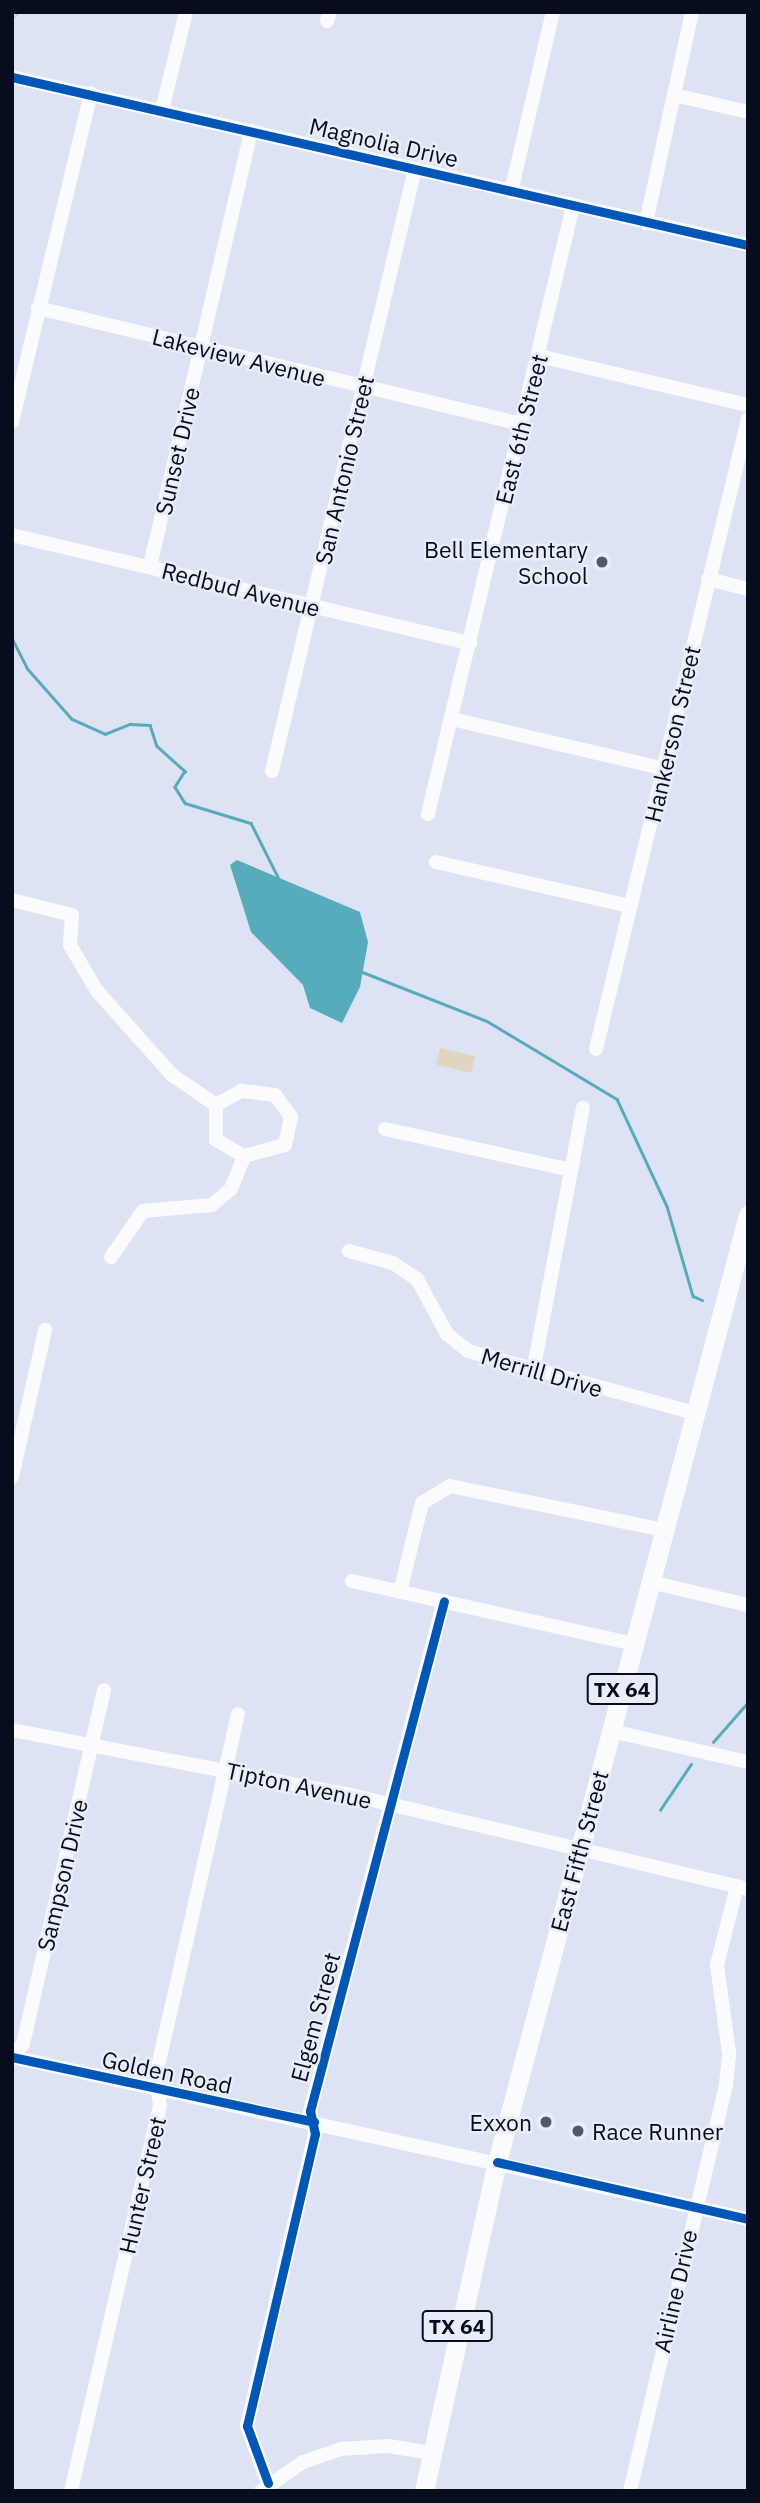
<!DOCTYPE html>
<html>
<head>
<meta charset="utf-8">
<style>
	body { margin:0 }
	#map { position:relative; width:760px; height:2503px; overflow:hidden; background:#dde3f4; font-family:"IBM Plex Sans",sans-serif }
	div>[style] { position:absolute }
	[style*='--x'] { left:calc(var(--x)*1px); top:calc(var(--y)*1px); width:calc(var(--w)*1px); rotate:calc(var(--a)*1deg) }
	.green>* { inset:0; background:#e0d5be; transform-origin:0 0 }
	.water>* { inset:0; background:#57acbb }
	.stream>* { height:2.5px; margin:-1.25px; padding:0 1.25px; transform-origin:1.25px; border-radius:1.25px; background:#57acbb }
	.minor>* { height:14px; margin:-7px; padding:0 7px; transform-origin:7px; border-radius:7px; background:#fafbfd }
	.major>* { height:19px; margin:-9.5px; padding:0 9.5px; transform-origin:9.5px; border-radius:9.5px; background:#fafbfd }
	.rail>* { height:5px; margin-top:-2.5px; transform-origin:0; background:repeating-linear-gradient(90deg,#e8edf7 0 8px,#c5c8cd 0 16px); box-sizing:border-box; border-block:2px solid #c5c8cd }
	.cycleway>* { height:9px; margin:-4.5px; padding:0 4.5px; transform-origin:4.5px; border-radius:4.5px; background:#0057b8 }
	.dots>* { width:19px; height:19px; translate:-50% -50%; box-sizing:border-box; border:4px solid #e8edf7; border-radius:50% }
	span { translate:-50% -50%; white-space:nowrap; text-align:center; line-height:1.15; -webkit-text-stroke:5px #e8edf7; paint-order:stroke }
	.shield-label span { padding:2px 5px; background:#e8edf7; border:2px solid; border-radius:5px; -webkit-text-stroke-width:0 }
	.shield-label { font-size:21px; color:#070d1e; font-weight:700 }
	.street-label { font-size:23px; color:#070d1e }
	.poi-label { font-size:23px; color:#070d1e }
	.right { translate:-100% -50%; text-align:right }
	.left { translate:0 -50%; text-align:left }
	.frame { position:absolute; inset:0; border:14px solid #070d1e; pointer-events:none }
</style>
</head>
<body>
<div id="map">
	<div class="green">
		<i style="left:440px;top:1048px;width:36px;height:17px;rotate:13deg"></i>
	</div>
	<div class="water">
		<i style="clip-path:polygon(237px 860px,360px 912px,368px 942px,360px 987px,342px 1023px,310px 1008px,303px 985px,251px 932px,230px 865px)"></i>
	</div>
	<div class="stream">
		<i style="--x:12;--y:638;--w:34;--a:63"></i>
		<i style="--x:27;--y:668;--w:68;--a:48.6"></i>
		<i style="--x:72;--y:719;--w:36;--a:24"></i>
		<i style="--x:105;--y:734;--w:27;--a:-22"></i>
		<i style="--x:130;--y:724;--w:20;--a:3"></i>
		<i style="--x:150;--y:725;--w:22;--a:72"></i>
		<i style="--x:157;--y:746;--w:38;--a:42"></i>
		<i style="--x:185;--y:771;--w:19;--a:122"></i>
		<i style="--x:175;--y:787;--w:19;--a:58"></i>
		<i style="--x:185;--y:803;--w:69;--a:16.9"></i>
		<i style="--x:251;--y:823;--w:63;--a:63.4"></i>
		<i style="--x:360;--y:971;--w:136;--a:21.5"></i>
		<i style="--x:487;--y:1021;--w:152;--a:31"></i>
		<i style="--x:617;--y:1099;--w:118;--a:65"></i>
		<i style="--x:667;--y:1206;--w:94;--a:73.9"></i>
		<i style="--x:693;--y:1296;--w:10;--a:24"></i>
		<i style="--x:713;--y:1742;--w:53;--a:-48.8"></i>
		<i style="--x:660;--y:1810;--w:55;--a:-56"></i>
	</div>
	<div class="minor">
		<i style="--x:327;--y:21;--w:9;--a:-72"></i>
		<i style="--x:12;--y:77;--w:755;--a:12.86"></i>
		<i style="--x:674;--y:95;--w:76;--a:12.9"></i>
		<i style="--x:162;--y:110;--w:101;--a:-76.2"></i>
		<i style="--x:511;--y:192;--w:185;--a:-76.9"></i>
		<i style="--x:646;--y:223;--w:216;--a:-77.7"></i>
		<i style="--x:38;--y:308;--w:498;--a:13.5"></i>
		<i style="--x:539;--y:356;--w:215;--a:13.2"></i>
		<i style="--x:12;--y:422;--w:338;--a:-76.5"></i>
		<i style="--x:12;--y:535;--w:471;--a:13.3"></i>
		<i style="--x:150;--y:566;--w:447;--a:-76.9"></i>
		<i style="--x:708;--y:579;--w:41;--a:14"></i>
		<i style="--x:452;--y:719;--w:219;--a:13.2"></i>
		<i style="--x:272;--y:771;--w:619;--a:-76.64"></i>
		<i style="--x:428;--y:814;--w:625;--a:-76.59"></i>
		<i style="--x:436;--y:862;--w:199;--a:12.8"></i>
		<i style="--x:12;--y:900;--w:62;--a:14"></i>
		<i style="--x:72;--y:915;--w:30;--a:94"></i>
		<i style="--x:70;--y:945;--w:53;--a:59.6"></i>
		<i style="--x:97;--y:991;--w:113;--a:48.2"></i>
		<i style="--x:172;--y:1075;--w:53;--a:34.3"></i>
		<i style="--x:596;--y:1049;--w:648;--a:-76.44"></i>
		<i style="--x:385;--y:1129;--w:191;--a:12.4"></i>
		<i style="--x:349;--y:1251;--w:46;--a:15.3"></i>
		<i style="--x:393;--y:1263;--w:29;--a:34"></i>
		<i style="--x:417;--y:1279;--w:63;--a:61.4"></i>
		<i style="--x:447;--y:1334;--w:27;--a:39"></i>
		<i style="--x:468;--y:1351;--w:235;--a:15.3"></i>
		<i style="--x:111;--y:1257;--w:56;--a:-55.2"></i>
		<i style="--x:143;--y:1211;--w:69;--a:-5"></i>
		<i style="--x:212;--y:1205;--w:25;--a:-40"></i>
		<i style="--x:231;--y:1189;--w:35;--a:-68"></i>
		<i style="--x:244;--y:1156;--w:42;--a:-15"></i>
		<i style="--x:285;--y:1145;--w:29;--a:-78"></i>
		<i style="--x:291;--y:1117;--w:27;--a:-126"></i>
		<i style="--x:275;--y:1095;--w:34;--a:-173"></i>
		<i style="--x:241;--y:1091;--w:29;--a:151"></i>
		<i style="--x:216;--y:1105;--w:35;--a:90"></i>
		<i style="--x:216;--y:1140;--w:32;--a:30"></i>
		<i style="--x:533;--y:1372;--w:269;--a:-79.3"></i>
		<i style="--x:12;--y:1477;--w:151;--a:-77.3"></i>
		<i style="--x:352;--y:1581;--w:289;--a:12.6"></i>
		<i style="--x:650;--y:1582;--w:101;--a:13.2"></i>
		<i style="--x:400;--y:1592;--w:92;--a:-76.1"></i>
		<i style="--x:422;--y:1503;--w:33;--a:-31"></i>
		<i style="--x:450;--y:1486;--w:218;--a:11.6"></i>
		<i style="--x:12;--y:1730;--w:349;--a:10.9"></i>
		<i style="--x:355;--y:1796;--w:404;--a:13.3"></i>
		<i style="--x:611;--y:1731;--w:140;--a:12.8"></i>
		<i style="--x:12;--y:2056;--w:16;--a:-47"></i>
		<i style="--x:23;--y:2044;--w:363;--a:-77.1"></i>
		<i style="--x:12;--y:2057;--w:754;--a:12.41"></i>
		<i style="--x:268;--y:2483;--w:61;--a:-110.2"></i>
		<i style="--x:247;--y:2426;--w:300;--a:-76.9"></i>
		<i style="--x:315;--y:2134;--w:24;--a:-102"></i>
		<i style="--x:310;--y:2111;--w:527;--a:-75.28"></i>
		<i style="--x:71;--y:2491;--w:396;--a:-77"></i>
		<i style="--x:160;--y:2105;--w:30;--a:-98"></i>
		<i style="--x:156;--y:2075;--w:370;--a:-77.2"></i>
		<i style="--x:261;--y:2491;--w:51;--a:-34.6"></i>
		<i style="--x:303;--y:2462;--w:40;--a:-18.9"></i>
		<i style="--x:341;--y:2449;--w:47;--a:-3.7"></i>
		<i style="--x:388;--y:2446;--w:45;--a:9"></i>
		<i style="--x:630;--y:2491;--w:418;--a:-76.7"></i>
		<i style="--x:726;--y:2084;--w:31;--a:-84"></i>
		<i style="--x:729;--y:2053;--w:89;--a:-97.8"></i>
		<i style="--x:717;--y:1965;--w:81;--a:-75.8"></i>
	</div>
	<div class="major">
		<i style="--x:424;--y:2491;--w:337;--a:-77.5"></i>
		<i style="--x:497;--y:2162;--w:980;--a:-75.16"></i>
	</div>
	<div class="rail">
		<i style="--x:12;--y:16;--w:6;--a:-39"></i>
	</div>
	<div class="cycleway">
		<i style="--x:12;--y:77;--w:755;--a:12.86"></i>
		<i style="--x:12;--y:2057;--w:309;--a:12.1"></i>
		<i style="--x:497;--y:2162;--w:257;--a:12.8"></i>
		<i style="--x:268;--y:2483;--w:61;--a:-110.2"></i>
		<i style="--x:247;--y:2426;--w:300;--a:-76.9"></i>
		<i style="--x:315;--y:2134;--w:24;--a:-102"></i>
		<i style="--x:310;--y:2111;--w:527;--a:-75.28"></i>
	</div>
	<div class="dots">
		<i style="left:602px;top:562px;background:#525869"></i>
		<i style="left:546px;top:2122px;background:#525869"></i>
		<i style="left:578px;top:2131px;background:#525869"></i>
	</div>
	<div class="shield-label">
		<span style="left:622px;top:1689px">TX 64</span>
		<span style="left:457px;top:2326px">TX 64</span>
	</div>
	<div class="street-label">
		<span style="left:384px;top:142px;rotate:13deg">Magnolia Drive</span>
		<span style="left:239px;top:357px;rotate:14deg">Lakeview Avenue</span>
		<span style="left:521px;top:429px;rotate:-76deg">East 6th Street</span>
		<span style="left:177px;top:451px;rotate:-77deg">Sunset Drive</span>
		<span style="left:344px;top:470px;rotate:-77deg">San Antonio Street</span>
		<span style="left:241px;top:589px;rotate:14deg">Redbud Avenue</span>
		<span style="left:672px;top:734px;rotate:-77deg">Hankerson Street</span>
		<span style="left:542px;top:1372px;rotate:16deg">Merrill Drive</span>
		<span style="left:299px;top:1785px;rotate:12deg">Tipton Avenue</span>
		<span style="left:579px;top:1851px;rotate:-75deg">East Fifth Street</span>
		<span style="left:62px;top:1875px;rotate:-77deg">Sampson Drive</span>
		<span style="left:315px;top:2017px;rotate:-75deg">Elgem Street</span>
		<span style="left:167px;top:2072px;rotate:12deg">Golden Road</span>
		<span style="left:142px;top:2185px;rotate:-77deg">Hunter Street</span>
		<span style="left:675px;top:2291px;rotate:-77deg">Airline Drive</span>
	</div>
	<div class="poi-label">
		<span class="right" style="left:588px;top:562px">Bell Elementary<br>School</span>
		<span class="right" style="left:532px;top:2122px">Exxon</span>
		<span class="left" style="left:592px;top:2131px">Race Runner</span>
	</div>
	<div class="frame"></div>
</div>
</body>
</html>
